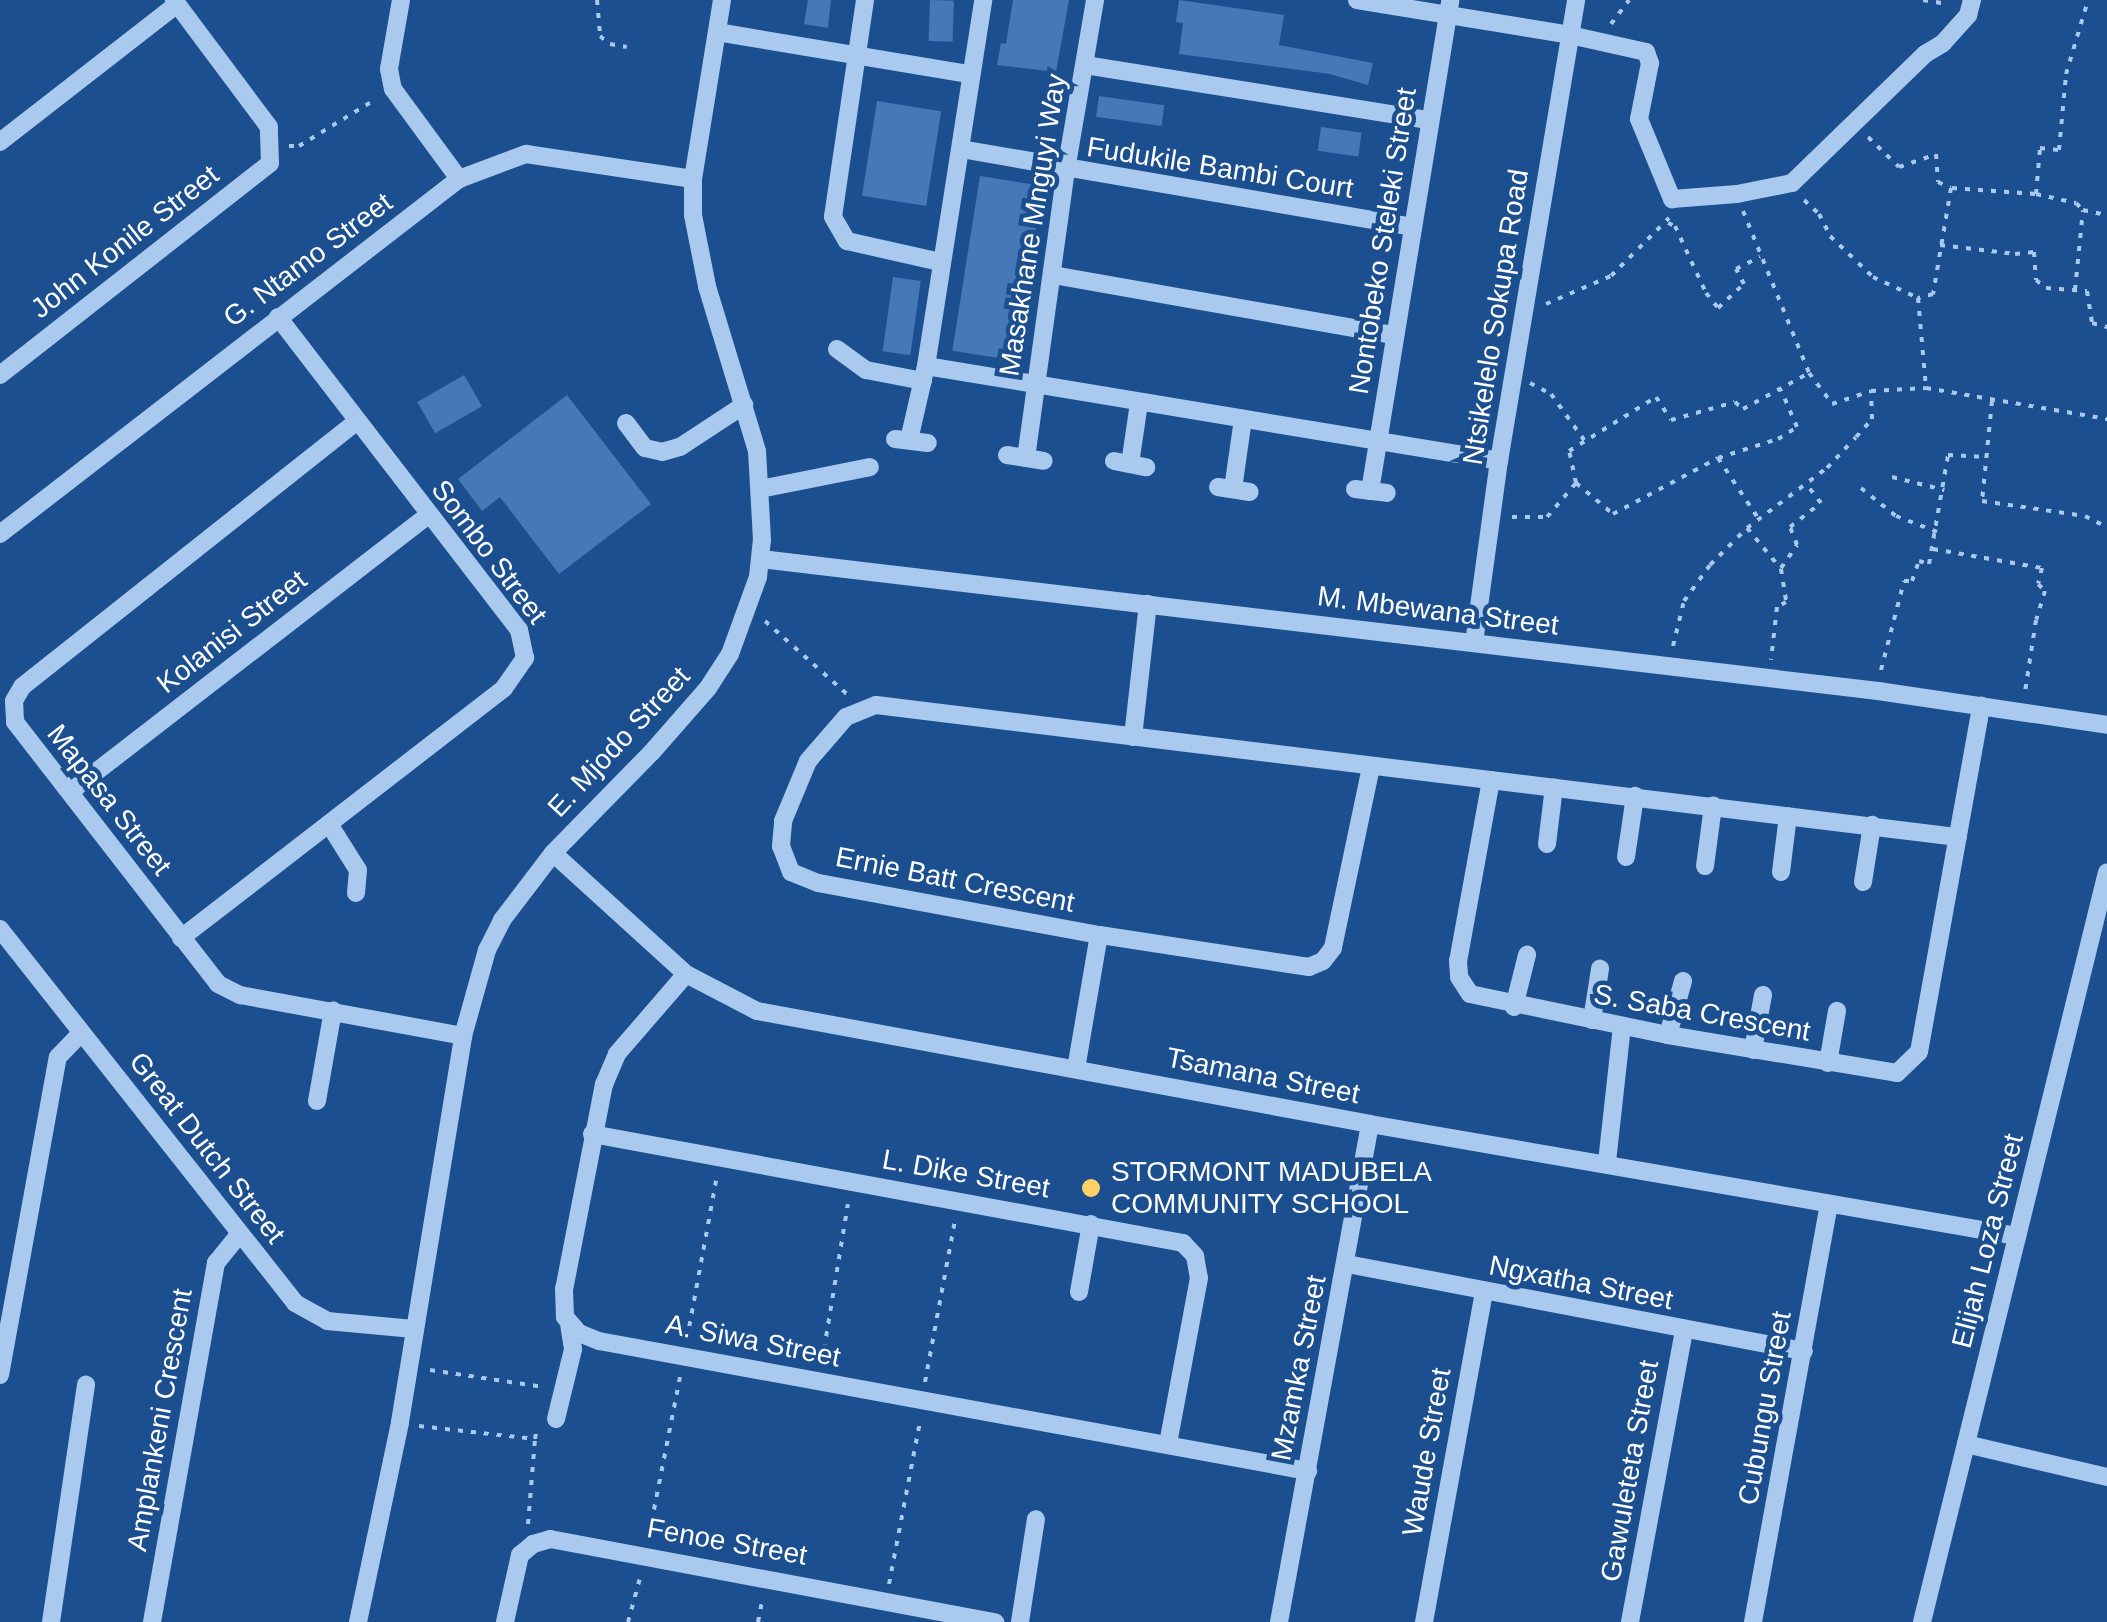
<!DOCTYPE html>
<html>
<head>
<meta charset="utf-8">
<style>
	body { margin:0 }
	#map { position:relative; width:2107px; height:1622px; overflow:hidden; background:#1b4f8f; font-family:Helvetica,sans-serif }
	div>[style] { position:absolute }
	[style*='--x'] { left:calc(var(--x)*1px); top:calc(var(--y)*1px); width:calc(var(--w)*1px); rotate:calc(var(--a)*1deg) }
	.building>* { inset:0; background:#4478b7; transform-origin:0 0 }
	.path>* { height:4px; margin-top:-2px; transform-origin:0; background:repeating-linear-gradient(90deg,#a9c9ee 0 5px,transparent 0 13px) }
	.minor>* { height:18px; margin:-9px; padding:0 9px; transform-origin:9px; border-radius:9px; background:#a9c9ee }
	.dots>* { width:28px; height:28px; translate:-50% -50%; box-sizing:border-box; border:5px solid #1b4f8f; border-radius:50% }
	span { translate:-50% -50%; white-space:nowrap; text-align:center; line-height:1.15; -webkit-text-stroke:9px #1b4f8f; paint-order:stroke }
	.street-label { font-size:28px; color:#fff }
	.poi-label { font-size:28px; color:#fff }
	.left { translate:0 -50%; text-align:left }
</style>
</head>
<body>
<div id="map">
	<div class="building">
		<i style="clip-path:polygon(808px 0,831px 0,828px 28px,804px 24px)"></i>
		<i style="left:930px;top:0;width:24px;height:41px;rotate:2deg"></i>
		<i style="clip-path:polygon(1013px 0,1069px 0,1056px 72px,997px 65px,1001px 43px,1006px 44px)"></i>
		<i style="clip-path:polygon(1179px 0,1284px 15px,1279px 45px,1373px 63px,1368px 85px,1330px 74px,1179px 54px,1183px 23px,1176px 22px)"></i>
		<i style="left:1099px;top:96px;width:66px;height:21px;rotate:8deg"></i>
		<i style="left:877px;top:101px;width:65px;height:96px;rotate:9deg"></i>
		<i style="left:1321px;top:127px;width:41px;height:24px;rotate:8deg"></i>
		<i style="left:980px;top:176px;width:64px;height:177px;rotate:9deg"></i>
		<i style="left:893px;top:277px;width:28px;height:75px;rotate:8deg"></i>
		<i style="left:464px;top:375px;width:36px;height:54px;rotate:60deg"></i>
		<i style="clip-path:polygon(567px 395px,651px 504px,559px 574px,500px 497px,482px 511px,458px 479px)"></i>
	</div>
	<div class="path">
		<i style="--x:597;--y:0;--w:36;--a:85"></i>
		<i style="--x:600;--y:36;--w:13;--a:39"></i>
		<i style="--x:610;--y:44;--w:17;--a:10"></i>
		<i style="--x:1923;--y:0;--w:25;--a:9"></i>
		<i style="--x:1611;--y:24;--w:30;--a:-53"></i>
		<i style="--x:1868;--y:137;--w:43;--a:44.1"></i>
		<i style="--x:1899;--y:167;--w:39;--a:-19"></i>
		<i style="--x:1936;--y:154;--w:28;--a:86"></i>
		<i style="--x:1938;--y:182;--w:14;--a:25"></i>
		<i style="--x:1951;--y:188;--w:108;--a:99.6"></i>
		<i style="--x:1933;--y:294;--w:16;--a:165"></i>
		<i style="--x:1918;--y:298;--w:90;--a:84.9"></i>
		<i style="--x:1926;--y:388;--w:184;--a:9.7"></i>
		<i style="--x:289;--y:146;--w:10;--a:0"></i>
		<i style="--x:299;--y:146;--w:90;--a:-31.4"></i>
		<i style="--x:1952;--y:188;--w:84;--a:4.1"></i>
		<i style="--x:2036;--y:194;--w:41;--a:12.7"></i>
		<i style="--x:2076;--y:203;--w:10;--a:45"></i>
		<i style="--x:2036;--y:194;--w:46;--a:-85"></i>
		<i style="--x:2040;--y:148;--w:19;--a:6"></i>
		<i style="--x:2059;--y:150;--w:76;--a:-84.7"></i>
		<i style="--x:2066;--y:74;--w:77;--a:-73.4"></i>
		<i style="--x:1804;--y:200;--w:21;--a:43"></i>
		<i style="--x:1819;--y:214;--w:25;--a:63"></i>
		<i style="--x:1830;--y:236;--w:59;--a:43.6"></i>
		<i style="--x:1873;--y:277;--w:50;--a:25"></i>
		<i style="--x:1743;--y:211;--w:175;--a:67.8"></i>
		<i style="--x:1668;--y:223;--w:8;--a:23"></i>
		<i style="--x:1675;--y:226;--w:74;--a:65.2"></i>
		<i style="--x:1706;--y:293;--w:19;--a:51"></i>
		<i style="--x:1718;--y:308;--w:35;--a:-43"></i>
		<i style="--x:1744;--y:284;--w:17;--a:-118"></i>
		<i style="--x:1736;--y:269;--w:27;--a:-27"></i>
		<i style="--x:1940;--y:245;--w:76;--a:6.8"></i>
		<i style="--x:2015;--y:254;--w:19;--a:-6"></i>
		<i style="--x:2034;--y:252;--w:28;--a:86"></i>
		<i style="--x:2036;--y:280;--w:13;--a:39"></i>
		<i style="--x:2046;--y:288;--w:41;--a:4.2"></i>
		<i style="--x:2087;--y:291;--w:32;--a:81"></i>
		<i style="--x:2092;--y:323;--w:16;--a:15"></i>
		<i style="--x:2075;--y:290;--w:80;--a:-84.3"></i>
		<i style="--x:2083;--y:210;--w:25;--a:12"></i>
		<i style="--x:1546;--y:304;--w:71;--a:-23.3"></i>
		<i style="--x:1611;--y:276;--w:82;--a:-45"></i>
		<i style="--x:1530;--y:383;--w:24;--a:28"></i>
		<i style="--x:1551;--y:394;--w:57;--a:54.3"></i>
		<i style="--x:1992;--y:401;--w:100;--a:95.7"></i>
		<i style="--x:1982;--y:501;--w:104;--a:8.3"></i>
		<i style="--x:2085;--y:516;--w:25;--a:27"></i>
		<i style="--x:1718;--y:458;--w:63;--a:-17.6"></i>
		<i style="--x:1778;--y:439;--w:22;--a:-32"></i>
		<i style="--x:1797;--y:427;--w:40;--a:-113.4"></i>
		<i style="--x:1892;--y:477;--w:54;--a:14"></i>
		<i style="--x:1576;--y:483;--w:48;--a:40"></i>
		<i style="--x:1613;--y:514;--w:119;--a:-28.1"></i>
		<i style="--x:1718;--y:458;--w:72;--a:56.3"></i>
		<i style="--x:1861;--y:488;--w:45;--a:38.7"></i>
		<i style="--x:1896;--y:516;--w:44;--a:21.3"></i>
		<i style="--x:1512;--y:517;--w:35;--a:0"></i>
		<i style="--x:1547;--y:517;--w:45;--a:-49.5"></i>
		<i style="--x:1576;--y:483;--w:33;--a:-102"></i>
		<i style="--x:1569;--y:451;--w:102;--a:-31.8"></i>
		<i style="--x:1656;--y:397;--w:27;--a:57"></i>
		<i style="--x:1671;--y:420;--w:66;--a:-15.7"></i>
		<i style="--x:1735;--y:402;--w:11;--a:41"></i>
		<i style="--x:1743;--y:409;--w:75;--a:-28.6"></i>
		<i style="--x:1809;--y:373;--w:39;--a:53"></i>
		<i style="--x:1832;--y:404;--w:41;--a:-18.4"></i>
		<i style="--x:1747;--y:528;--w:53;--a:50.3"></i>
		<i style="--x:1781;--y:569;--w:33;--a:81"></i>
		<i style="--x:1786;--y:602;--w:10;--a:151"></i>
		<i style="--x:1777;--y:607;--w:53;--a:96.5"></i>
		<i style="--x:1933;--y:549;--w:111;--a:9.9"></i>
		<i style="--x:2042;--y:568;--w:16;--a:104"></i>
		<i style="--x:2038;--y:584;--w:10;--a:45"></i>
		<i style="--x:2045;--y:591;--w:30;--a:107"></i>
		<i style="--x:2036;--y:620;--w:73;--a:98.7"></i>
		<i style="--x:1781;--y:568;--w:28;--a:-55"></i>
		<i style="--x:1797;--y:545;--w:19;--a:-111"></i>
		<i style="--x:1790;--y:527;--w:39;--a:-38"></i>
		<i style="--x:1821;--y:503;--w:23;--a:-128"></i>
		<i style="--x:765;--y:621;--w:110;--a:41.7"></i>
		<i style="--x:1673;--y:646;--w:46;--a:-76.3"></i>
		<i style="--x:1684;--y:601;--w:44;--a:-54.2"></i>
		<i style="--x:1710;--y:565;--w:52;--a:-45"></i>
		<i style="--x:1747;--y:528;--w:100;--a:-36.9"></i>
		<i style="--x:1827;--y:468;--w:42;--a:-46.9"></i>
		<i style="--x:1856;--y:437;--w:24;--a:-48"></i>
		<i style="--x:1872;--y:419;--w:28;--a:-92"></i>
		<i style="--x:1871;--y:391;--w:55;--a:-3.1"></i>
		<i style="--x:1881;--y:670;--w:92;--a:-75.5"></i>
		<i style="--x:1904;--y:581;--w:8;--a:0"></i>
		<i style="--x:1912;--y:581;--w:21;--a:-71"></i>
		<i style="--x:1919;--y:561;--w:10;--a:17"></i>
		<i style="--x:1929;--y:564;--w:111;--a:-80.1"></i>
		<i style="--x:1948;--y:455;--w:38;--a:3"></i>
		<i style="--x:687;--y:1339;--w:166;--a:-79.6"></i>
		<i style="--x:822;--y:1362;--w:160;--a:-80.7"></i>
		<i style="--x:430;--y:1370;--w:115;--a:8.5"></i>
		<i style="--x:925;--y:1382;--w:165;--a:-79.5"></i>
		<i style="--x:419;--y:1426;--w:117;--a:6.4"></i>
		<i style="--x:535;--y:1439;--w:13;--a:-81"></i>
		<i style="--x:528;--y:1524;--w:85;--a:-85.3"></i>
		<i style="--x:649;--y:1535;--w:161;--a:-78.9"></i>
		<i style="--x:889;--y:1584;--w:165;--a:-79.2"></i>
		<i style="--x:628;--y:1622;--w:46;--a:-74.7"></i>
		<i style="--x:758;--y:1622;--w:21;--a:-79"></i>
	</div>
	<div class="minor">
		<i style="--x:401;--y:0;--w:70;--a:99.9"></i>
		<i style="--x:389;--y:69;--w:20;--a:79"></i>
		<i style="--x:393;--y:89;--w:112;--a:53.7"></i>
		<i style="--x:865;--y:0;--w:219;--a:98.4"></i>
		<i style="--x:833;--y:217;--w:28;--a:60"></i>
		<i style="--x:847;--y:241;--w:95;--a:12.7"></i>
		<i style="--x:1357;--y:0;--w:216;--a:9.3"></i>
		<i style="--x:1570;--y:35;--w:78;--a:12.6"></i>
		<i style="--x:1646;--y:52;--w:12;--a:70"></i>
		<i style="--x:1650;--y:63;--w:57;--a:101.1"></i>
		<i style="--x:1639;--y:119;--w:87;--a:67.6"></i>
		<i style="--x:1672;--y:199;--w:65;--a:-4.4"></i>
		<i style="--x:1737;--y:194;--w:56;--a:-11.3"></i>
		<i style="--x:1792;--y:183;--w:185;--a:-44.1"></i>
		<i style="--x:1925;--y:54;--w:21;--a:-31"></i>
		<i style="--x:1943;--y:43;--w:38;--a:-48"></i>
		<i style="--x:1968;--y:15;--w:16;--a:-75"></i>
		<i style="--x:717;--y:32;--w:254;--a:9.5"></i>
		<i style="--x:1085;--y:65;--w:348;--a:9.1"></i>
		<i style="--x:0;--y:142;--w:224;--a:-37.9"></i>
		<i style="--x:961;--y:149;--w:458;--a:9.8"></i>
		<i style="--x:1053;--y:275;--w:346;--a:10"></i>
		<i style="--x:837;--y:349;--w:36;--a:36"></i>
		<i style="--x:866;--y:370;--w:58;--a:10.9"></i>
		<i style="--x:926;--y:366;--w:581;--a:9.41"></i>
		<i style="--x:0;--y:375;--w:343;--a:-38.1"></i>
		<i style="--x:270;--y:163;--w:36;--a:-92"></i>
		<i style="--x:269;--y:127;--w:159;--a:-126.8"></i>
		<i style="--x:356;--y:422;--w:426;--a:141.6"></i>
		<i style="--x:22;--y:687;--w:16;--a:120"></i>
		<i style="--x:14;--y:701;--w:21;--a:87"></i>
		<i style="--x:15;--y:722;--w:331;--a:52.2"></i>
		<i style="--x:218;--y:984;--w:25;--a:27"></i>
		<i style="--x:240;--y:995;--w:227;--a:10.4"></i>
		<i style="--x:626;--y:423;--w:31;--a:53"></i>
		<i style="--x:645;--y:448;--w:17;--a:13"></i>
		<i style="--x:662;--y:452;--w:19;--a:-16"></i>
		<i style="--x:680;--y:447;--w:77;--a:-33.3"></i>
		<i style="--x:895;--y:439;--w:33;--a:7"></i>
		<i style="--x:909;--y:440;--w:76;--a:-77.1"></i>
		<i style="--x:926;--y:366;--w:370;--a:-81.1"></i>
		<i style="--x:1007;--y:455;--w:37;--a:9"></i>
		<i style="--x:1026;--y:458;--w:291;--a:-82.1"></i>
		<i style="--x:1066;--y:170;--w:172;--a:-80.3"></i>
		<i style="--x:1114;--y:461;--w:33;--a:11"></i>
		<i style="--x:1130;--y:464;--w:62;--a:-81.6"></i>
		<i style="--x:1218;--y:487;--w:32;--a:9"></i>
		<i style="--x:760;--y:489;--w:112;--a:-11.3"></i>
		<i style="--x:1233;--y:489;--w:71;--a:-81.9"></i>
		<i style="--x:1355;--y:489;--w:32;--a:7"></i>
		<i style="--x:1370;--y:491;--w:497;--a:-80.7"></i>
		<i style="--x:0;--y:534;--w:580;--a:-37.72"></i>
		<i style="--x:459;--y:179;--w:72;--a:-20.5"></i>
		<i style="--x:526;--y:154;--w:169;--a:8.5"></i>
		<i style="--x:761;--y:559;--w:1125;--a:6.74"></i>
		<i style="--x:1878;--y:691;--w:232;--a:8.4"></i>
		<i style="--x:1474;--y:643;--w:184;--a:-82.2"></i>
		<i style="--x:1499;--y:461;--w:467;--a:-80.5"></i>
		<i style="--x:1133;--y:737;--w:134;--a:-83.6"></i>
		<i style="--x:1371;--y:767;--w:185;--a:101.9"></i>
		<i style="--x:1333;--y:948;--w:16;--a:128"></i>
		<i style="--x:1323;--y:961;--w:15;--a:157"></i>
		<i style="--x:1309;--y:967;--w:212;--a:-171.3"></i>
		<i style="--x:1099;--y:935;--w:286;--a:-169.5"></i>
		<i style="--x:818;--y:883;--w:29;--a:-158"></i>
		<i style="--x:791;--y:872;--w:28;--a:-111"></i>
		<i style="--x:781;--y:846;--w:25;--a:-85"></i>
		<i style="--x:783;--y:821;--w:65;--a:-67.4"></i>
		<i style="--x:808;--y:761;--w:58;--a:-49.2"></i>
		<i style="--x:846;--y:717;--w:32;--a:-22"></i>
		<i style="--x:876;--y:705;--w:1090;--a:6.96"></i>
		<i style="--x:1491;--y:780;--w:184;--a:100.3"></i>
		<i style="--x:1458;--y:961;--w:16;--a:86"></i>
		<i style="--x:1459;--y:977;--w:20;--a:57"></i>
		<i style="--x:1470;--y:994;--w:202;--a:11.7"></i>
		<i style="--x:1668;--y:1035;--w:232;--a:9.4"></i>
		<i style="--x:1897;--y:1073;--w:30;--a:-44"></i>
		<i style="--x:1919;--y:1052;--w:352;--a:-79.8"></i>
		<i style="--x:70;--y:792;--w:453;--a:-37.7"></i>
		<i style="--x:329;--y:824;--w:54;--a:57.8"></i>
		<i style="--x:358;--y:870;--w:23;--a:95"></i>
		<i style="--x:1547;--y:844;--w:57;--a:-83"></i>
		<i style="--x:553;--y:853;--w:180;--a:42.3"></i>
		<i style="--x:686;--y:974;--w:80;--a:27.5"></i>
		<i style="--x:757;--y:1011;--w:623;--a:10.44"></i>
		<i style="--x:1370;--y:1124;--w:657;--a:9.82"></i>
		<i style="--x:1626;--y:857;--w:62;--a:-81.6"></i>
		<i style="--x:1705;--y:866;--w:61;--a:-82.4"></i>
		<i style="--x:1781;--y:872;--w:56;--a:-82.9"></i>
		<i style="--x:1863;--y:882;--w:58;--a:-81"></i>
		<i style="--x:0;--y:929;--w:476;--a:51.7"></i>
		<i style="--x:295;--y:1303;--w:37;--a:29"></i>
		<i style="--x:327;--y:1321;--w:87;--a:5.3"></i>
		<i style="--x:181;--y:938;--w:408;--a:-37.7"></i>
		<i style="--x:504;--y:688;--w:37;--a:-55"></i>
		<i style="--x:525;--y:658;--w:29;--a:-102"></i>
		<i style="--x:519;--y:630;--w:395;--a:-127.6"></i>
		<i style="--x:686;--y:974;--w:106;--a:130.8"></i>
		<i style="--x:617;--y:1054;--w:33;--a:113"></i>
		<i style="--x:604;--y:1084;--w:209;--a:101"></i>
		<i style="--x:564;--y:1289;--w:28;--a:88"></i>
		<i style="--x:565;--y:1317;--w:21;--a:49"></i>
		<i style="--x:579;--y:1333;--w:22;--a:22"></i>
		<i style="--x:599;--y:1341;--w:721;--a:10.39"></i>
		<i style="--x:1514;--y:1007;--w:54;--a:-76"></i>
		<i style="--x:1592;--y:1020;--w:52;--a:-81.1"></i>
		<i style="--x:1668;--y:1035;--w:56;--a:-74.5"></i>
		<i style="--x:1753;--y:1050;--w:56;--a:-79.7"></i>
		<i style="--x:1828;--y:1063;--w:53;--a:-80.2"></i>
		<i style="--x:1076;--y:1069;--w:136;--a:-80.3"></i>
		<i style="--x:317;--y:1101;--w:92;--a:-80"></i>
		<i style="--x:592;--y:1134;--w:601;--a:10.45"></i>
		<i style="--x:1183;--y:1243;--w:18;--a:47"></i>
		<i style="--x:1195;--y:1256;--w:22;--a:80"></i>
		<i style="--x:1199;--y:1278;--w:168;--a:100.6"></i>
		<i style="--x:1607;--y:1162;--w:137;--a:-83.7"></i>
		<i style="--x:1347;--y:1264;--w:465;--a:10.8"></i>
		<i style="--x:1079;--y:1292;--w:69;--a:-80"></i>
		<i style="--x:0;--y:1375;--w:323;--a:-79.7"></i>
		<i style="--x:58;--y:1057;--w:33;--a:-46"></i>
		<i style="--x:556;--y:1419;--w:72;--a:-76.3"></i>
		<i style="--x:573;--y:1349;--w:24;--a:-99"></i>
		<i style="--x:1966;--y:1444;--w:145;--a:13.2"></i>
		<i style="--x:51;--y:1622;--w:240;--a:-81.6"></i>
		<i style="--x:152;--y:1622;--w:365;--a:-79.9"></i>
		<i style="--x:216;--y:1263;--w:36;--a:-51"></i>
		<i style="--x:358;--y:1622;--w:204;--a:-78.1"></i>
		<i style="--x:400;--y:1422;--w:391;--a:-80.7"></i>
		<i style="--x:463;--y:1036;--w:89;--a:-74.4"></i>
		<i style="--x:487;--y:950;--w:34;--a:-63"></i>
		<i style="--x:502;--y:920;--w:84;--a:-52.7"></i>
		<i style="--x:553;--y:853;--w:141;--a:-45.6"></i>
		<i style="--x:652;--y:752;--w:85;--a:-48.8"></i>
		<i style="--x:708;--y:688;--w:40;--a:-57.1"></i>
		<i style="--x:730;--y:654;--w:82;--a:-70"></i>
		<i style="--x:758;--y:577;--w:37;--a:-84"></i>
		<i style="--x:762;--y:540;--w:89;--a:-93.2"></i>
		<i style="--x:757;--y:451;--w:172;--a:-106.9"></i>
		<i style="--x:707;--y:286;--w:72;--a:-101.2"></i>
		<i style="--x:693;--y:215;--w:36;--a:-90"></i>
		<i style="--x:693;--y:179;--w:181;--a:-80.8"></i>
		<i style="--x:505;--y:1622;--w:69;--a:-77.4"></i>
		<i style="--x:520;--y:1555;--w:17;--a:-40"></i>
		<i style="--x:533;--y:1544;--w:18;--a:-16"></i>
		<i style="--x:550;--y:1539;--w:453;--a:10.6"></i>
		<i style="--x:1020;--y:1622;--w:104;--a:-81.2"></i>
		<i style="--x:1279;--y:1622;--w:506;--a:-79.64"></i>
		<i style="--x:1424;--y:1622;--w:334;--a:-79.7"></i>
		<i style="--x:1630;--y:1622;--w:297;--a:-79.5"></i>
		<i style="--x:1753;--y:1622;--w:425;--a:-79.7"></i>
		<i style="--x:1922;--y:1622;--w:772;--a:-76.14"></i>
	</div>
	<div class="dots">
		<i style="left:1091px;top:1188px;background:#ffd166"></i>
	</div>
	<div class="street-label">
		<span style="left:1220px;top:168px;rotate:9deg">Fudukile Bambi Court</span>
		<span style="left:1033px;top:225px;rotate:-81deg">Masakhane Mnguyi Way</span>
		<span style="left:1383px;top:241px;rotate:-81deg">Nontobeko Steleki Street</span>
		<span style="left:125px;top:242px;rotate:-38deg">John Konile Street</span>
		<span style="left:308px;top:260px;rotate:-37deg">G. Ntamo Street</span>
		<span style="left:1496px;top:317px;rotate:-81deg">Ntsikelelo Sokupa Road</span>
		<span style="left:489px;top:552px;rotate:53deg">Sombo Street</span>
		<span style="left:1438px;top:611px;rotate:7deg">M. Mbewana Street</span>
		<span style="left:232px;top:632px;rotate:-38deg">Kolanisi Street</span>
		<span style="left:619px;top:742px;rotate:-47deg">E. Mjodo Street</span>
		<span style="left:109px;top:800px;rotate:52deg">Mapasa Street</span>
		<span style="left:955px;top:880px;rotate:11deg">Ernie Batt Crescent</span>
		<span style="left:1702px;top:1013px;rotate:10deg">S. Saba Crescent</span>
		<span style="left:1263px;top:1076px;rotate:11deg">Tsamana Street</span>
		<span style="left:207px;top:1148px;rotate:52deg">Great Dutch Street</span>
		<span style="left:966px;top:1174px;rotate:10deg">L. Dike Street</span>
		<span style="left:1988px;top:1241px;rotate:-76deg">Elijah Loza Street</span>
		<span style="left:1581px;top:1283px;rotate:11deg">Ngxatha Street</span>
		<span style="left:753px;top:1341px;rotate:11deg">A. Siwa Street</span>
		<span style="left:1299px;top:1368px;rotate:-79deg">Mzamka Street</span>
		<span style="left:1765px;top:1408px;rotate:-80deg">Cubungu Street</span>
		<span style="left:160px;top:1420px;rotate:-80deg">Amplankeni Crescent</span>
		<span style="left:1427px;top:1452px;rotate:-80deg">Waude Street</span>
		<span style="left:1630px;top:1471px;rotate:-80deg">Gawuleteta Street</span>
		<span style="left:727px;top:1542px;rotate:10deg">Fenoe Street</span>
	</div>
	<div class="poi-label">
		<span class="left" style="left:1111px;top:1188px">STORMONT MADUBELA<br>COMMUNITY SCHOOL</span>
	</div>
</div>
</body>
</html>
